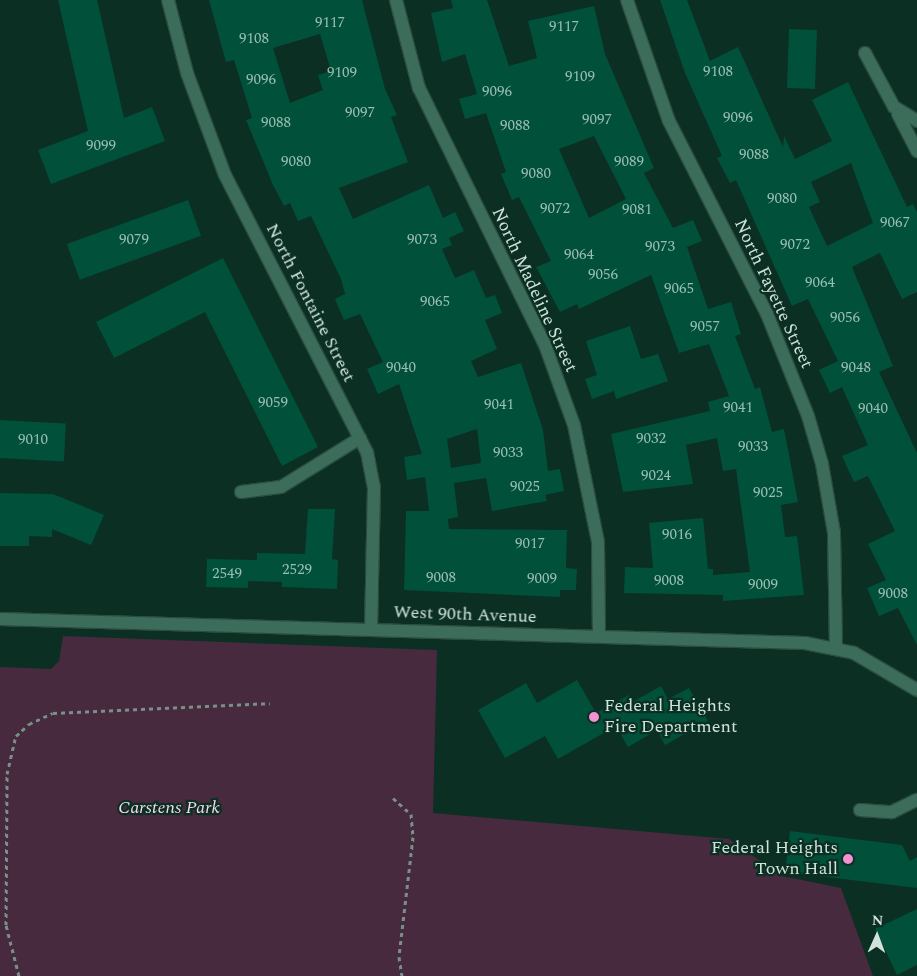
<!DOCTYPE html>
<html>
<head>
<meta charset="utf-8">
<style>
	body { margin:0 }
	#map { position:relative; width:917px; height:976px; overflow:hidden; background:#0b2f23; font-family:Spectral,serif }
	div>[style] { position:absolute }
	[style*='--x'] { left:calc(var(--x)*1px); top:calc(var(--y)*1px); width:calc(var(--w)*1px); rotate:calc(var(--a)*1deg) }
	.green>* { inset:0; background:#472a3e }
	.building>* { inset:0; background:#00503a; transform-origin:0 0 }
	.path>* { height:3px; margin-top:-1.5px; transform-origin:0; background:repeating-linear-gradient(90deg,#769187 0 4px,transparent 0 8px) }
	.roads { filter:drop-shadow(1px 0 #2b4c40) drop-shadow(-1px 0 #2b4c40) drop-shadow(0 1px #2b4c40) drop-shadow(0 -1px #2b4c40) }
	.service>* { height:12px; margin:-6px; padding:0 6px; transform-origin:6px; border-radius:6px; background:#3b6d5a }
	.minor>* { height:12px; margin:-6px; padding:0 6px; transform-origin:6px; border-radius:6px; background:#3b6d5a }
	.tertiary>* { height:12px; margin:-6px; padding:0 6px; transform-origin:6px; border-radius:6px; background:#3b6d5a }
	.dots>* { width:14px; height:14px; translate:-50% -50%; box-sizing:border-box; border:2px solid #0b2f23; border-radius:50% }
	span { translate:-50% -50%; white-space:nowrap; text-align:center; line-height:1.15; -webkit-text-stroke:4.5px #0b2f23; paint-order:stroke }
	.number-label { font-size:15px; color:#9cbeb2 }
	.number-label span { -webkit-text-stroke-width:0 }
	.street-label { font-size:18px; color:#d0e3da }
	.poi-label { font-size:18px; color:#d0e3da }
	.left { translate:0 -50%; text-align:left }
	.right { translate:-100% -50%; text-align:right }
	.park-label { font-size:18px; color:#f5d6ea; font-style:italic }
	.north { position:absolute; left:852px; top:911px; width:50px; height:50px; -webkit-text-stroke:4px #0b2f23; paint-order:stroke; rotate:2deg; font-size:14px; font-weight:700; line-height:20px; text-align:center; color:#d0e3da }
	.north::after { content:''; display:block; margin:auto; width:18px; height:22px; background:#d0e3da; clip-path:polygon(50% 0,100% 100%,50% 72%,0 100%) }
</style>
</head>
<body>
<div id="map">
	<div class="green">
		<i style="clip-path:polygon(63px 636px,437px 650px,433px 813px,729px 839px,782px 876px,841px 888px,873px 976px,0 976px,0 667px,51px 669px,59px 661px)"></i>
	</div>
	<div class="building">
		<i style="clip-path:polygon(58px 0,97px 0,124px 118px,152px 107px,165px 141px,51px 184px,38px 150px,88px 131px)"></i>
		<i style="clip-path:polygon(evenodd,209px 0,362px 0,385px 89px,397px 115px,391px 117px,408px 162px,339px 188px,353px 219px,429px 185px,443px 218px,455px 212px,464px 231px,449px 238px,452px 245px,442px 249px,455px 278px,474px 270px,486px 298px,495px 295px,502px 313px,485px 320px,497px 349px,471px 361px,478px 377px,521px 363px,543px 430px,548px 471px,560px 469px,564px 491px,545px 495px,547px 501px,492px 511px,486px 478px,454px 483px,458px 517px,448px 519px,449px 529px,567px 530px,566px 568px,577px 569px,576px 590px,560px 590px,560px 597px,404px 590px,406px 511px,429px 511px,425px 477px,407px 480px,404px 457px,422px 454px,399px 384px,378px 394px,367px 369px,383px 362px,360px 314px,344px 320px,335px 299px,345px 294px,341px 279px,311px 216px,298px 221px,290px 203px,284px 206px,273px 185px,246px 120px,252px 118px,234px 60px,226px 62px,209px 0,320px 34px,331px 71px,318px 75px,323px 90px,290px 103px,273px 48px,320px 34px,209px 0,477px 429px,481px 463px,451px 468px,447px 439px,477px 429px)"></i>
		<i style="clip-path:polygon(evenodd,451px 0,487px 0,509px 66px,537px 58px,528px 21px,594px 6px,605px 54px,654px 168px,644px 173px,673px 228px,693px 220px,702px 241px,687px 247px,708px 309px,731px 302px,741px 334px,735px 336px,755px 389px,760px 387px,772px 432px,784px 429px,798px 502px,781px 505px,785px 537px,797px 536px,804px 595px,723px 601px,723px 595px,624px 593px,625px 567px,653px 568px,649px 523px,703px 518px,708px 569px,713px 569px,713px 575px,750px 572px,736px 469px,723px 471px,717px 438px,686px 445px,693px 484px,623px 492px,611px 434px,710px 411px,708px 402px,729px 396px,709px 344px,679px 353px,651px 275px,579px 309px,577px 304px,560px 312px,536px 267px,551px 261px,519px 197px,512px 200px,501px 174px,506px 172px,486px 113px,465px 119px,459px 99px,477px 94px,465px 54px,442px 62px,431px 13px,453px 8px,451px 0,594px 136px,626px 199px,589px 218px,559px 149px,594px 136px)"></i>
		<i style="clip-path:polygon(evenodd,660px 0,687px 0,710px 61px,738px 47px,783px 147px,784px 136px,795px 159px,832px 141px,812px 100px,848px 82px,907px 207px,913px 204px,917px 212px,917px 292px,902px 299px,880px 253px,852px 267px,893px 366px,879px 372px,917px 453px,917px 645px,898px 608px,879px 616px,867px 588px,886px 580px,868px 544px,895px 531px,868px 476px,854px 482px,842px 456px,868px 445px,842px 387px,830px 393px,819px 370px,838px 361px,808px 299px,792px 306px,736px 180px,730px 183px,717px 158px,722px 156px,685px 73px,660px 0,851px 163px,873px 223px,827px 246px,809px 207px,820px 202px,811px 182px,851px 163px)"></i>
		<i style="left:789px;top:29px;width:28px;height:59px;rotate:2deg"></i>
		<i style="left:188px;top:200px;width:38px;height:129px;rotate:70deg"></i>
		<i style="clip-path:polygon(223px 258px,318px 447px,282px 466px,205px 312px,114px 358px,96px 322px)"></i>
		<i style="clip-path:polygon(630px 326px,641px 359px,658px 354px,668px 381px,616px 399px,614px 391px,592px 399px,585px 379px,597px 375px,586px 341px)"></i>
		<i style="left:0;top:420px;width:66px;height:38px;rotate:3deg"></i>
		<i style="clip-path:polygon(0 493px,53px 494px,104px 515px,91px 545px,52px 529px,52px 537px,29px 536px,29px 546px,0 546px)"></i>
		<i style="clip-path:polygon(308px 509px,335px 509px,332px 559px,338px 560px,337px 589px,282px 587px,282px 582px,248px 581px,248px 588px,206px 587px,207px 559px,257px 560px,257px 553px,305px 554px)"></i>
		<i style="clip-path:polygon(577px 680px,596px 713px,629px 695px,632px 702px,661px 686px,668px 699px,689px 688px,708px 721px,665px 745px,657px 730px,628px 747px,616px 726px,558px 759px,545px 736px,505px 758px,478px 710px,526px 683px,537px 703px)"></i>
		<i style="clip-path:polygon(790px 831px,902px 845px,910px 861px,917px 857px,917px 888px,785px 872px)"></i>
		<i style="clip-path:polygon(917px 909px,917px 965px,897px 975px,875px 929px)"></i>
	</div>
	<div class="path">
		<i style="--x:393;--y:798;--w:24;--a:42"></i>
		<i style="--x:411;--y:814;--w:23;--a:85"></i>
		<i style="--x:413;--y:837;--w:121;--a:96.7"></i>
		<i style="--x:399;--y:957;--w:19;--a:81"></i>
		<i style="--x:19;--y:976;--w:53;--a:-104.3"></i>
		<i style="--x:6;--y:925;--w:151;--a:-89.6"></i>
		<i style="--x:7;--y:774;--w:39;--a:-77"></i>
		<i style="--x:16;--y:736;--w:18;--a:-43"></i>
		<i style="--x:29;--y:724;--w:26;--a:-25"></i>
		<i style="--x:53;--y:713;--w:217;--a:-2.6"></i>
	</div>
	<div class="roads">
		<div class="service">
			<i style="--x:241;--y:492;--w:40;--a:-7.1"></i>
			<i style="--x:281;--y:487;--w:93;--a:-31.8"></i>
			<i style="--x:860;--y:810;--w:32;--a:4"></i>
			<i style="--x:892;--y:812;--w:28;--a:-26"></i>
		</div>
		<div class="minor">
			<i style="--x:168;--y:0;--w:75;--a:75.4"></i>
			<i style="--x:187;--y:73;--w:109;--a:69.6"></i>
			<i style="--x:225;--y:175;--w:311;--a:62.9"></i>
			<i style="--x:367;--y:452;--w:36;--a:79"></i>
			<i style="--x:374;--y:487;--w:143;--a:91.2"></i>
			<i style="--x:396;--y:0;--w:91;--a:75.4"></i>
			<i style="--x:419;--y:88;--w:286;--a:63.9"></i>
			<i style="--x:545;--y:345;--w:85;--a:70.1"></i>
			<i style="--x:574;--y:425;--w:119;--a:78.4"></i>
			<i style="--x:598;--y:542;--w:94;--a:89.4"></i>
			<i style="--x:627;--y:0;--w:128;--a:70.9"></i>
			<i style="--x:669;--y:121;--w:216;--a:63.1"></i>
			<i style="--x:767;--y:314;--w:110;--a:68.1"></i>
			<i style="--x:808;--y:416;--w:50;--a:73.7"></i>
			<i style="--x:822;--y:464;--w:70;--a:80.1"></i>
			<i style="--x:834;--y:533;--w:115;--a:89"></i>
			<i style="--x:865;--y:53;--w:61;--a:61.8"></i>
			<i style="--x:894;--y:107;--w:27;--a:31"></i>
			<i style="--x:898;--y:114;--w:42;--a:62.8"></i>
		</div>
		<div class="tertiary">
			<i style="--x:0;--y:619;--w:805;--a:1.71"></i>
			<i style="--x:805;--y:643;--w:50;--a:11.5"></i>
			<i style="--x:854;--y:653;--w:73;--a:30.4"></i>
		</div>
	</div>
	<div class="dots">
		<i style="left:594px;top:717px;background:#f391d5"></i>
		<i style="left:848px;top:859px;background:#f391d5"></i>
	</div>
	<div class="number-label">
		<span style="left:330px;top:23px">9117</span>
		<span style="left:564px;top:27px">9117</span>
		<span style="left:254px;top:39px">9108</span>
		<span style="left:718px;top:72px">9108</span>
		<span style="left:342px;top:73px">9109</span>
		<span style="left:580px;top:77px">9109</span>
		<span style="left:261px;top:80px">9096</span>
		<span style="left:497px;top:92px">9096</span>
		<span style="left:360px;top:113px">9097</span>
		<span style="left:738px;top:118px">9096</span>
		<span style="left:597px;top:120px">9097</span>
		<span style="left:276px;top:123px">9088</span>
		<span style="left:515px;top:126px">9088</span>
		<span style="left:101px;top:146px">9099</span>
		<span style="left:754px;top:155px">9088</span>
		<span style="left:296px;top:162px">9080</span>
		<span style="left:629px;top:162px">9089</span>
		<span style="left:536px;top:174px">9080</span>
		<span style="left:782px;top:199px">9080</span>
		<span style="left:555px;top:209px">9072</span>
		<span style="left:637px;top:210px">9081</span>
		<span style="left:895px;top:223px">9067</span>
		<span style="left:134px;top:240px">9079</span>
		<span style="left:422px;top:240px">9073</span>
		<span style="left:795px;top:245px">9072</span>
		<span style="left:660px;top:247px">9073</span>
		<span style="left:579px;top:255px">9064</span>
		<span style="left:603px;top:275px">9056</span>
		<span style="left:820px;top:283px">9064</span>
		<span style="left:679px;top:289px">9065</span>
		<span style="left:435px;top:302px">9065</span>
		<span style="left:845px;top:318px">9056</span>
		<span style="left:705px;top:327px">9057</span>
		<span style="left:401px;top:368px">9040</span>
		<span style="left:856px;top:368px">9048</span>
		<span style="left:273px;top:403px">9059</span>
		<span style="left:499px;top:405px">9041</span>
		<span style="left:738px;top:408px">9041</span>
		<span style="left:873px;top:409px">9040</span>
		<span style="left:651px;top:439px">9032</span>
		<span style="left:33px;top:440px">9010</span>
		<span style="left:753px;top:447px">9033</span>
		<span style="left:508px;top:453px">9033</span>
		<span style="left:656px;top:476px">9024</span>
		<span style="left:525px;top:487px">9025</span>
		<span style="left:768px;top:493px">9025</span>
		<span style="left:677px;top:535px">9016</span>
		<span style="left:530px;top:544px">9017</span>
		<span style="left:297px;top:570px">2529</span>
		<span style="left:227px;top:574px">2549</span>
		<span style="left:441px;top:578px">9008</span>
		<span style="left:542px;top:579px">9009</span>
		<span style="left:669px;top:581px">9008</span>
		<span style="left:763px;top:585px">9009</span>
		<span style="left:893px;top:594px">9008</span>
	</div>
	<div class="street-label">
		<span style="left:534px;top:290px;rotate:65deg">North Madeline Street</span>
		<span style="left:773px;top:294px;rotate:65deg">North Fayette Street</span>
		<span style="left:310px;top:303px;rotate:63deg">North Fontaine Street</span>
		<span style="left:465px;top:615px;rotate:2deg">West 90th Avenue</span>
	</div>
	<div class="poi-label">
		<span class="left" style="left:604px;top:717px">Federal Heights<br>Fire Department</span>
		<span class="right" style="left:838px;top:859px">Federal Heights<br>Town Hall</span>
	</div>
	<div class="park-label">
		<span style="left:169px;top:808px">Carstens Park</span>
	</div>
	<div class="north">N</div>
</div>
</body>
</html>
